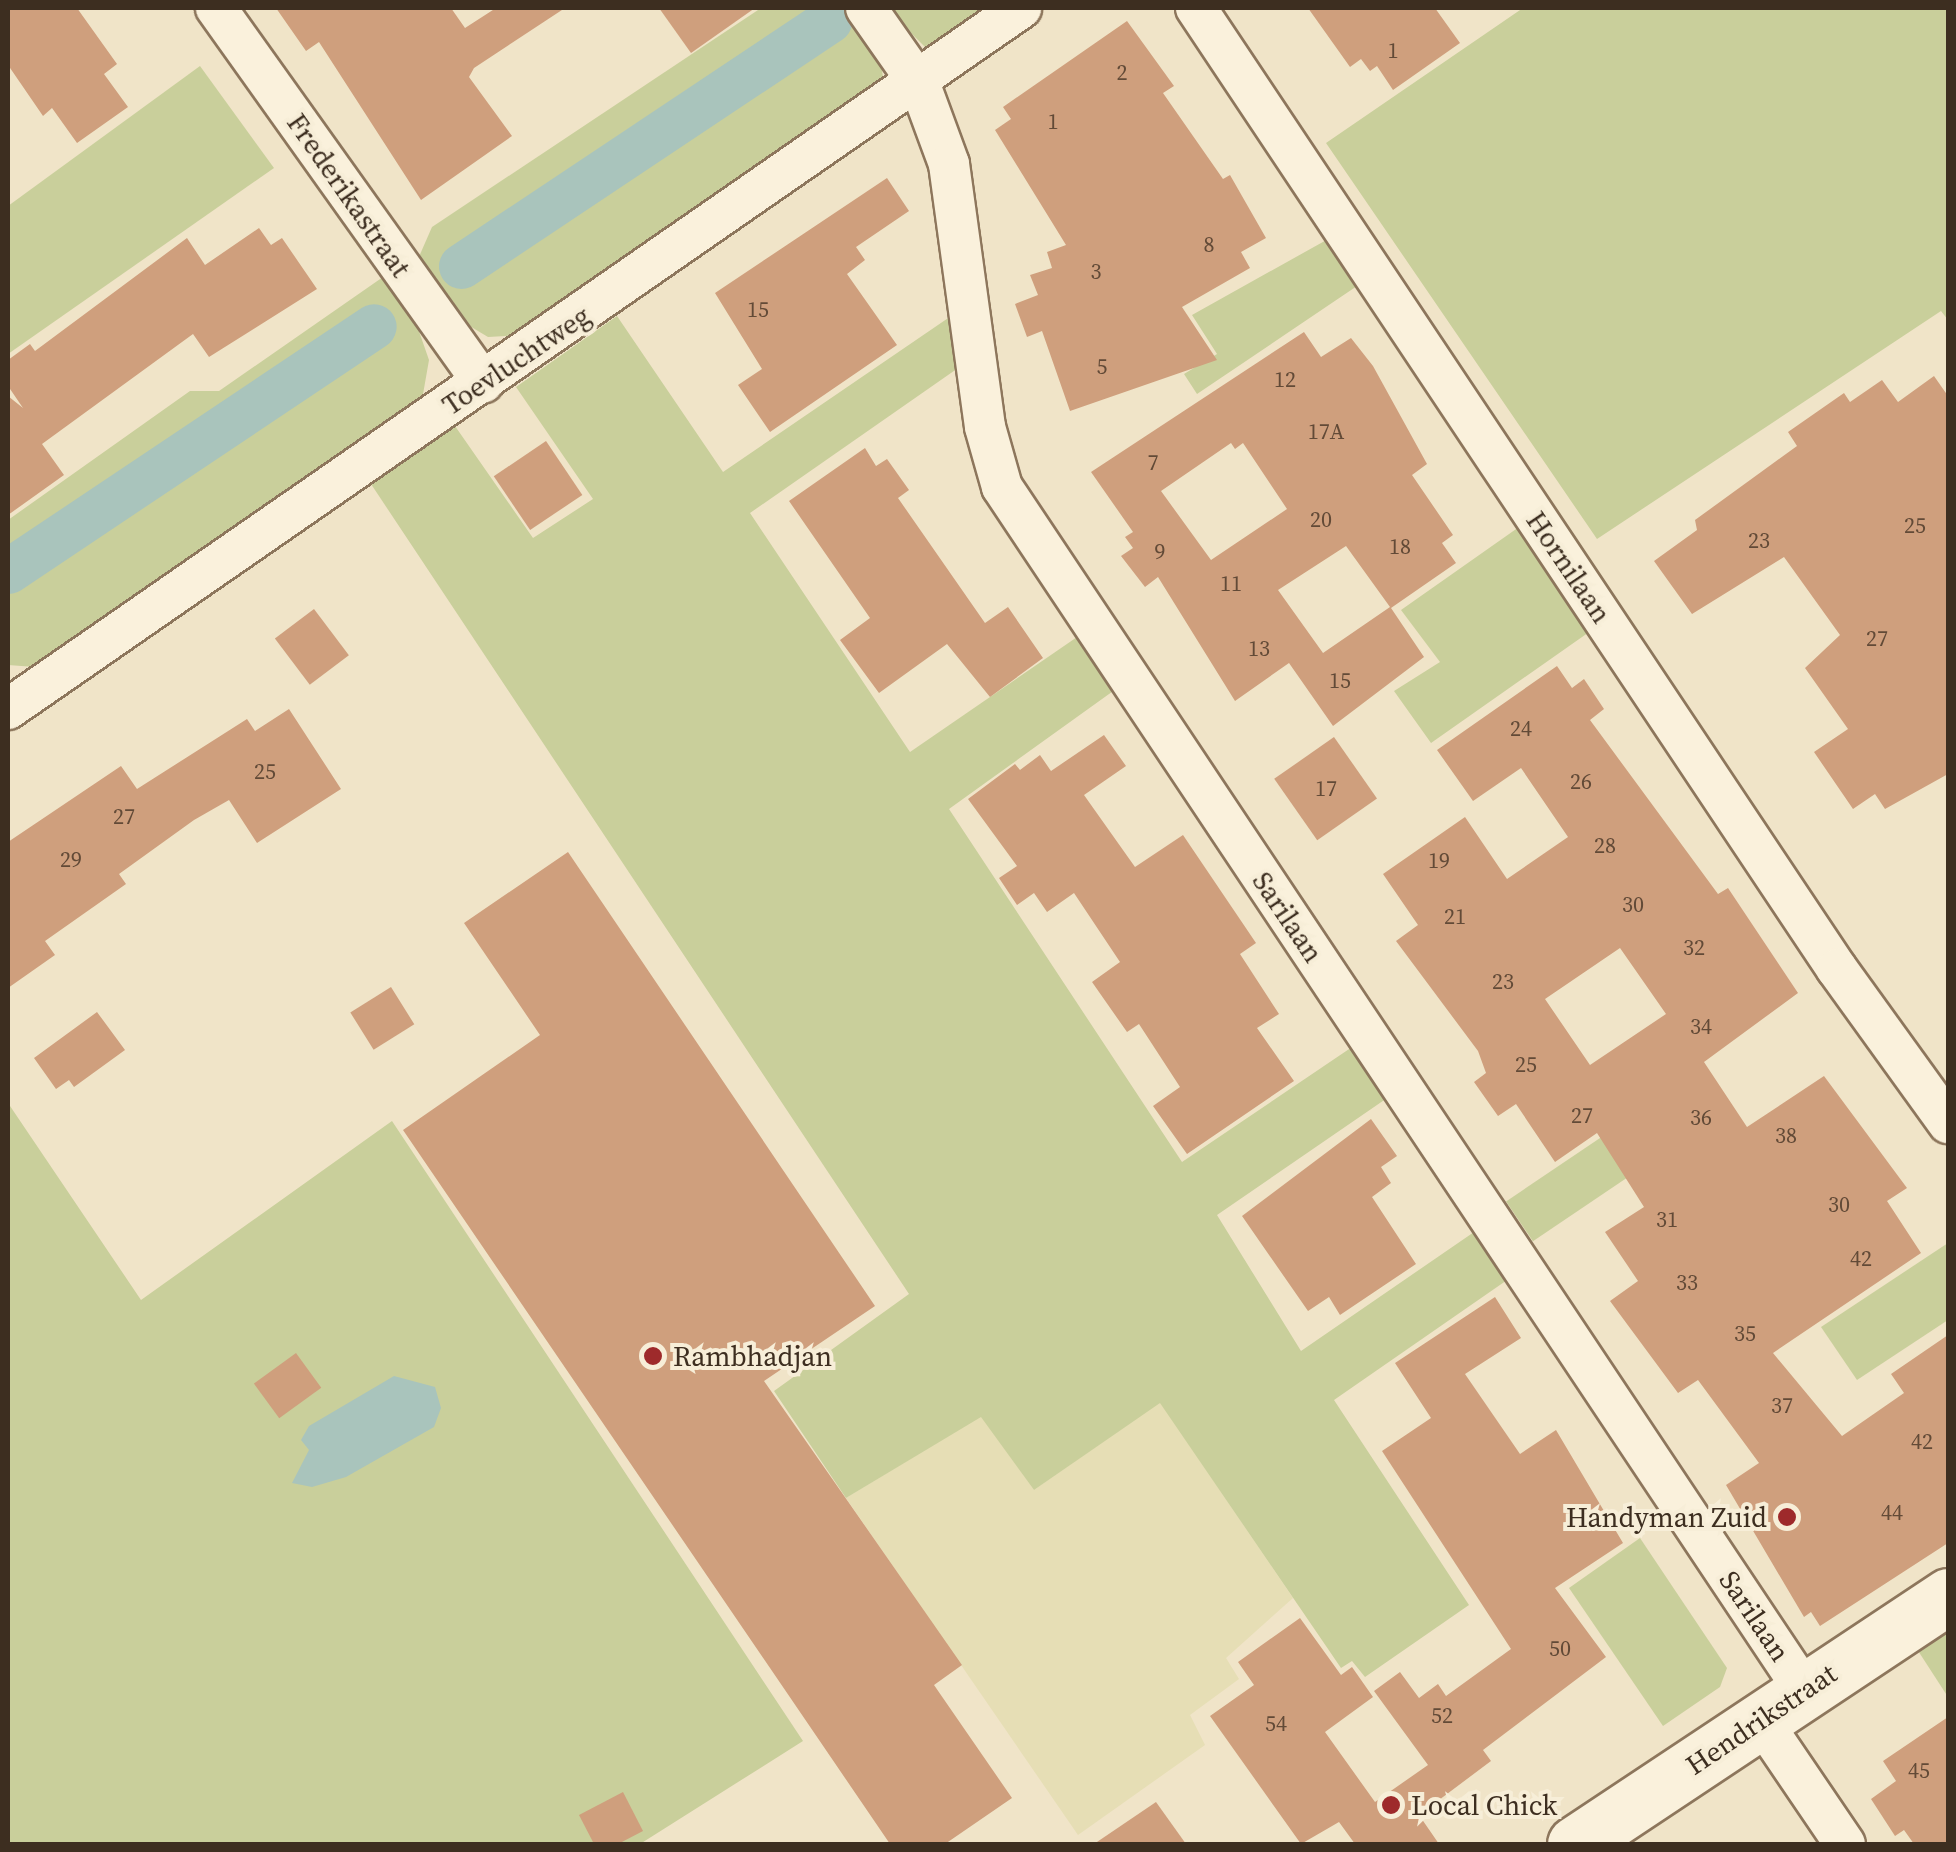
<!DOCTYPE html>
<html>
<head>
<meta charset="utf-8">
<style>
	body { margin:0 }
	#map { position:relative; width:1956px; height:1852px; overflow:hidden; background:#f0e4c8; font-family:"Source Serif 4",serif }
	div>[style] { position:absolute }
	[style*='--x'] { left:calc(var(--x)*1px); top:calc(var(--y)*1px); width:calc(var(--w)*1px); rotate:calc(var(--a)*1deg) }
	.farmland>* { inset:0; background:#e6deb5 }
	.green>* { inset:0; background:#c9cf9b; transform-origin:0 0 }
	.water>* { inset:0; background:#a9c4bc }
	.canal>* { height:45px; margin:-22.5px; padding:0 22.5px; transform-origin:22.5px; border-radius:22.5px; background:#a9c4bc }
	.building>* { inset:0; background:#cf9f7d; transform-origin:0 0 }
	.roads { filter:drop-shadow(2px 0 #8d765c) drop-shadow(-2px 0 #8d765c) drop-shadow(0 2px #8d765c) drop-shadow(0 -2px #8d765c) }
	.street>* { height:40px; margin:-20px; padding:0 20px; transform-origin:20px; border-radius:20px; background:#faf1dc }
	.secondary>* { height:55px; margin:-27.5px; padding:0 27.5px; transform-origin:27.5px; border-radius:27.5px; background:#faf1dc }
	.dots>* { width:28px; height:28px; translate:-50% -50%; box-sizing:border-box; border:5px solid #f7eed8; border-radius:50% }
	span { translate:-50% -50%; white-space:nowrap; text-align:center; line-height:1.15; -webkit-text-stroke:8px #f7eed8; paint-order:stroke }
	.number-label { font-size:22px; color:#624a37 }
	.number-label span { -webkit-text-stroke-width:0 }
	.street-label { font-size:28px; color:#3d2e20 }
	.poi-label { font-size:28px; color:#3d2e20 }
	.left { translate:0 -50%; text-align:left }
	.right { translate:-100% -50%; text-align:right }
	.frame { position:absolute; inset:0; border:10px solid #3d2e20; pointer-events:none }
</style>
</head>
<body>
<div id="map">
	<div class="farmland">
		<i style="clip-path:polygon(1160px 1402px,1293px 1598px,1226px 1658px,1239px 1679px,1190px 1715px,1205px 1745px,1078px 1835px,846px 1498px,981px 1416px,1034px 1490px)"></i>
	</div>
	<div class="green">
		<i style="clip-path:polygon(761px 8px,854px 8px,879px 50px,884px 84px,522px 335px,488px 337px,458px 319px,418px 259px,432px 227px)"></i>
		<i style="clip-path:polygon(886px 8px,1000px 8px,928px 50px)"></i>
		<i style="clip-path:polygon(1523px 8px,1948px 8px,1948px 320px,1941px 311px,1597px 539px,1326px 143px)"></i>
		<i style="clip-path:polygon(200px 66px,274px 168px,8px 354px,8px 206px)"></i>
		<i style="clip-path:polygon(1330px 238px,1360px 284px,1197px 394px,1184px 374px,1217px 354px,1192px 315px)"></i>
		<i style="clip-path:polygon(383px 277px,414px 317px,429px 360px,422px 400px,35px 667px,8px 665px,8px 520px,190px 391px,219px 391px)"></i>
		<i style="clip-path:polygon(957px 312px,961px 366px,750px 513px,910px 752px,1080px 635px,1116px 689px,949px 809px,1182px 1162px,1358px 1043px,1393px 1094px,1217px 1215px,1301px 1351px,1477px 1230px,1510px 1278px,1334px 1400px,1469px 1605px,1365px 1677px,1352px 1661px,1341px 1668px,1160px 1403px,1034px 1490px,981px 1417px,846px 1498px,774px 1391px,909px 1294px,371px 484px,455px 426px,533px 538px,593px 499px,516px 387px,617px 316px,723px 472px)"></i>
		<i style="clip-path:polygon(1519px 527px,1592px 630px,1431px 743px,1394px 691px,1440px 662px,1401px 610px)"></i>
		<i style="clip-path:polygon(8px 1103px,141px 1300px,392px 1121px,803px 1741px,640px 1844px,8px 1844px)"></i>
		<i style="left:1652px;top:1103px;width:48px;height:176px;rotate:56deg"></i>
		<i style="clip-path:polygon(1948px 1243px,1948px 1320px,1857px 1380px,1821px 1327px)"></i>
		<i style="clip-path:polygon(1640px 1538px,1727px 1668px,1720px 1687px,1663px 1726px,1569px 1588px)"></i>
		<i style="clip-path:polygon(1948px 1620px,1948px 1697px,1913px 1643px)"></i>
	</div>
	<div class="water">
		<i style="clip-path:polygon(394px 1376px,435px 1387px,441px 1408px,434px 1427px,346px 1477px,312px 1487px,292px 1483px,309px 1450px,301px 1440px,309px 1426px)"></i>
	</div>
	<div class="canal">
		<i style="--x:461;--y:266;--w:443;--a:-33.7"></i>
		<i style="--x:8;--y:571;--w:440;--a:-33.8"></i>
	</div>
	<div class="building">
		<i style="clip-path:polygon(8px 8px,77px 8px,117px 64px,104px 74px,128px 107px,77px 143px,52px 108px,43px 116px,8px 65px)"></i>
		<i style="clip-path:polygon(276px 8px,451px 8px,465px 28px,496px 8px,565px 8px,474px 68px,469px 77px,512px 136px,421px 200px,319px 42px,306px 51px)"></i>
		<i style="clip-path:polygon(659px 8px,755px 8px,691px 53px)"></i>
		<i style="clip-path:polygon(1308px 8px,1435px 8px,1460px 43px,1393px 90px,1377px 66px,1370px 71px,1361px 59px,1350px 67px)"></i>
		<i style="clip-path:polygon(1127px 21px,1174px 86px,1163px 93px,1223px 179px,1230px 175px,1266px 238px,1241px 252px,1250px 268px,1182px 307px,1217px 360px,1070px 411px,1042px 331px,1027px 337px,1015px 304px,1038px 295px,1030px 275px,1052px 268px,1047px 252px,1066px 245px,995px 130px,1011px 119px,1003px 107px)"></i>
		<i style="clip-path:polygon(887px 178px,909px 211px,856px 247px,865px 260px,847px 274px,897px 345px,770px 432px,738px 385px,762px 369px,715px 293px)"></i>
		<i style="clip-path:polygon(259px 228px,271px 245px,282px 238px,317px 289px,209px 357px,193px 334px,42px 444px,64px 475px,8px 515px,8px 396px,23px 408px,8px 386px,8px 360px,30px 344px,35px 351px,187px 238px,205px 265px)"></i>
		<i style="clip-path:polygon(evenodd,1304px 332px,1321px 357px,1351px 338px,1373px 366px,1427px 464px,1412px 475px,1453px 535px,1442px 543px,1456px 563px,1391px 608px,1424px 657px,1333px 726px,1289px 663px,1235px 701px,1158px 577px,1145px 587px,1121px 556px,1133px 548px,1125px 537px,1133px 532px,1091px 472px,1304px 332px,1231px 443px,1235px 449px,1243px 443px,1287px 509px,1211px 560px,1161px 491px,1231px 443px,1304px 332px,1346px 546px,1390px 607px,1323px 653px,1278px 590px,1346px 546px)"></i>
		<i style="clip-path:polygon(1934px 376px,1948px 396px,1948px 774px,1885px 809px,1875px 794px,1853px 809px,1814px 752px,1848px 729px,1805px 668px,1840px 635px,1784px 557px,1692px 614px,1654px 561px,1697px 530px,1695px 520px,1797px 446px,1788px 432px,1844px 393px,1850px 402px,1882px 380px,1898px 402px)"></i>
		<i style="left:546px;top:441px;width:65px;height:63px;rotate:56deg"></i>
		<i style="clip-path:polygon(865px 448px,876px 466px,887px 459px,909px 490px,898px 498px,985px 623px,1008px 607px,1043px 658px,990px 697px,947px 644px,879px 693px,840px 640px,870px 618px,789px 501px)"></i>
		<i style="left:314px;top:609px;width:58px;height:49px;rotate:53deg"></i>
		<i style="clip-path:polygon(evenodd,1557px 666px,1572px 688px,1584px 679px,1604px 709px,1590px 720px,1718px 894px,1728px 888px,1798px 993px,1704px 1062px,1747px 1127px,1824px 1076px,1907px 1188px,1887px 1201px,1921px 1253px,1773px 1353px,1842px 1436px,1904px 1393px,1891px 1374px,1948px 1335px,1948px 1543px,1820px 1626px,1811px 1612px,1804px 1617px,1726px 1485px,1759px 1463px,1698px 1380px,1678px 1393px,1610px 1301px,1638px 1281px,1605px 1232px,1644px 1207px,1597px 1133px,1555px 1162px,1516px 1104px,1498px 1116px,1474px 1082px,1486px 1073px,1478px 1051px,1396px 941px,1418px 925px,1383px 874px,1465px 817px,1507px 879px,1568px 837px,1521px 768px,1473px 801px,1437px 750px,1557px 666px,1620px 948px,1666px 1014px,1590px 1065px,1545px 999px,1620px 948px)"></i>
		<i style="clip-path:polygon(289px 709px,341px 789px,257px 843px,229px 800px,194px 820px,119px 874px,126px 884px,45px 941px,55px 955px,8px 988px,8px 842px,121px 766px,137px 789px,247px 719px,255px 731px)"></i>
		<i style="clip-path:polygon(1104px 735px,1126px 766px,1084px 795px,1135px 867px,1183px 835px,1256px 943px,1240px 954px,1279px 1014px,1257px 1028px,1294px 1081px,1187px 1154px,1153px 1106px,1180px 1087px,1139px 1024px,1127px 1032px,1092px 982px,1120px 962px,1074px 893px,1047px 912px,1034px 893px,1017px 905px,999px 878px,1017px 866px,968px 799px,1015px 764px,1020px 770px,1040px 755px,1051px 771px)"></i>
		<i style="left:1334px;top:737px;width:75px;height:73px;rotate:55deg"></i>
		<i style="clip-path:polygon(568px 852px,875px 1306px,764px 1381px,962px 1665px,934px 1685px,1012px 1798px,945px 1844px,890px 1844px,403px 1130px,540px 1035px,464px 923px)"></i>
		<i style="left:391px;top:987px;width:44px;height:48px;rotate:58deg"></i>
		<i style="clip-path:polygon(97px 1012px,125px 1050px,74px 1087px,69px 1080px,56px 1089px,34px 1058px)"></i>
		<i style="clip-path:polygon(1371px 1119px,1397px 1156px,1381px 1167px,1391px 1183px,1372px 1197px,1416px 1264px,1340px 1315px,1329px 1297px,1308px 1311px,1242px 1216px)"></i>
		<i style="clip-path:polygon(1495px 1297px,1521px 1338px,1465px 1374px,1520px 1454px,1556px 1430px,1623px 1543px,1555px 1588px,1606px 1657px,1483px 1750px,1491px 1761px,1419px 1815px,1439px 1844px,1355px 1844px,1339px 1822px,1301px 1844px,1210px 1716px,1254px 1685px,1238px 1662px,1300px 1618px,1341px 1675px,1352px 1667px,1373px 1697px,1325px 1732px,1375px 1802px,1428px 1765px,1374px 1691px,1400px 1672px,1419px 1698px,1438px 1684px,1446px 1696px,1511px 1649px,1382px 1451px,1431px 1418px,1395px 1363px)"></i>
		<i style="left:296px;top:1353px;width:43px;height:52px;rotate:54deg"></i>
		<i style="clip-path:polygon(1948px 1717px,1948px 1844px,1914px 1844px,1904px 1830px,1895px 1836px,1871px 1799px,1896px 1781px,1883px 1761px)"></i>
		<i style="clip-path:polygon(623px 1792px,643px 1831px,618px 1844px,594px 1844px,579px 1815px)"></i>
		<i style="clip-path:polygon(1156px 1802px,1186px 1844px,1094px 1844px)"></i>
	</div>
	<div class="roads">
		<div class="street">
			<i style="--x:216;--y:8;--w:460;--a:54.5"></i>
			<i style="--x:866;--y:8;--w:94;--a:55"></i>
			<i style="--x:920;--y:85;--w:84;--a:69.8"></i>
			<i style="--x:949;--y:164;--w:265;--a:82.2"></i>
			<i style="--x:985;--y:427;--w:62;--a:74.2"></i>
			<i style="--x:1002;--y:487;--w:1446;--a:56.31"></i>
			<i style="--x:1196;--y:8;--w:1155;--a:56.3"></i>
			<i style="--x:1837;--y:969;--w:190;--a:54.2"></i>
			<i style="--x:8;--y:709;--w:1232;--a:-34.68"></i>
			<i style="--x:1760;--y:1719;--w:151;--a:55.8"></i>
		</div>
		<div class="secondary">
			<i style="--x:1575;--y:1844;--w:448;--a:-33.6"></i>
		</div>
	</div>
	<div class="dots">
		<i style="left:653px;top:1356px;background:#9e2a2b"></i>
		<i style="left:1787px;top:1517px;background:#9e2a2b"></i>
		<i style="left:1391px;top:1805px;background:#9e2a2b"></i>
	</div>
	<div class="number-label">
		<span style="left:1393px;top:51px">1</span>
		<span style="left:1122px;top:73px">2</span>
		<span style="left:1053px;top:122px">1</span>
		<span style="left:1209px;top:245px">8</span>
		<span style="left:1096px;top:272px">3</span>
		<span style="left:758px;top:310px">15</span>
		<span style="left:1102px;top:367px">5</span>
		<span style="left:1285px;top:380px">12</span>
		<span style="left:1326px;top:432px">17A</span>
		<span style="left:1153px;top:463px">7</span>
		<span style="left:1321px;top:520px">20</span>
		<span style="left:1915px;top:526px">25</span>
		<span style="left:1759px;top:541px">23</span>
		<span style="left:1400px;top:547px">18</span>
		<span style="left:1160px;top:552px">9</span>
		<span style="left:1231px;top:584px">11</span>
		<span style="left:1877px;top:639px">27</span>
		<span style="left:1259px;top:649px">13</span>
		<span style="left:1340px;top:681px">15</span>
		<span style="left:1521px;top:729px">24</span>
		<span style="left:265px;top:772px">25</span>
		<span style="left:1581px;top:782px">26</span>
		<span style="left:1326px;top:789px">17</span>
		<span style="left:124px;top:817px">27</span>
		<span style="left:1605px;top:846px">28</span>
		<span style="left:71px;top:860px">29</span>
		<span style="left:1439px;top:861px">19</span>
		<span style="left:1633px;top:905px">30</span>
		<span style="left:1455px;top:917px">21</span>
		<span style="left:1694px;top:948px">32</span>
		<span style="left:1503px;top:982px">23</span>
		<span style="left:1701px;top:1027px">34</span>
		<span style="left:1526px;top:1065px">25</span>
		<span style="left:1582px;top:1116px">27</span>
		<span style="left:1701px;top:1118px">36</span>
		<span style="left:1786px;top:1136px">38</span>
		<span style="left:1839px;top:1205px">30</span>
		<span style="left:1667px;top:1220px">31</span>
		<span style="left:1861px;top:1259px">42</span>
		<span style="left:1687px;top:1283px">33</span>
		<span style="left:1745px;top:1334px">35</span>
		<span style="left:1782px;top:1406px">37</span>
		<span style="left:1922px;top:1442px">42</span>
		<span style="left:1892px;top:1513px">44</span>
		<span style="left:1560px;top:1649px">50</span>
		<span style="left:1442px;top:1716px">52</span>
		<span style="left:1276px;top:1724px">54</span>
		<span style="left:1919px;top:1771px">45</span>
	</div>
	<div class="street-label">
		<span style="left:349px;top:195px;rotate:55deg">Frederikastraat</span>
		<span style="left:516px;top:360px;rotate:-34deg">Toevluchtweg</span>
		<span style="left:1569px;top:567px;rotate:56deg">Hornilaan</span>
		<span style="left:1288px;top:917px;rotate:56deg">Sarilaan</span>
		<span style="left:1755px;top:1616px;rotate:56deg">Sarilaan</span>
		<span style="left:1761px;top:1719px;rotate:-34deg">Hendrikstraat</span>
	</div>
	<div class="poi-label">
		<span class="left" style="left:673px;top:1356px">Rambhadjan</span>
		<span class="right" style="left:1767px;top:1517px">Handyman Zuid</span>
		<span class="left" style="left:1411px;top:1805px">Local Chick</span>
	</div>
	<div class="frame"></div>
</div>
</body>
</html>
